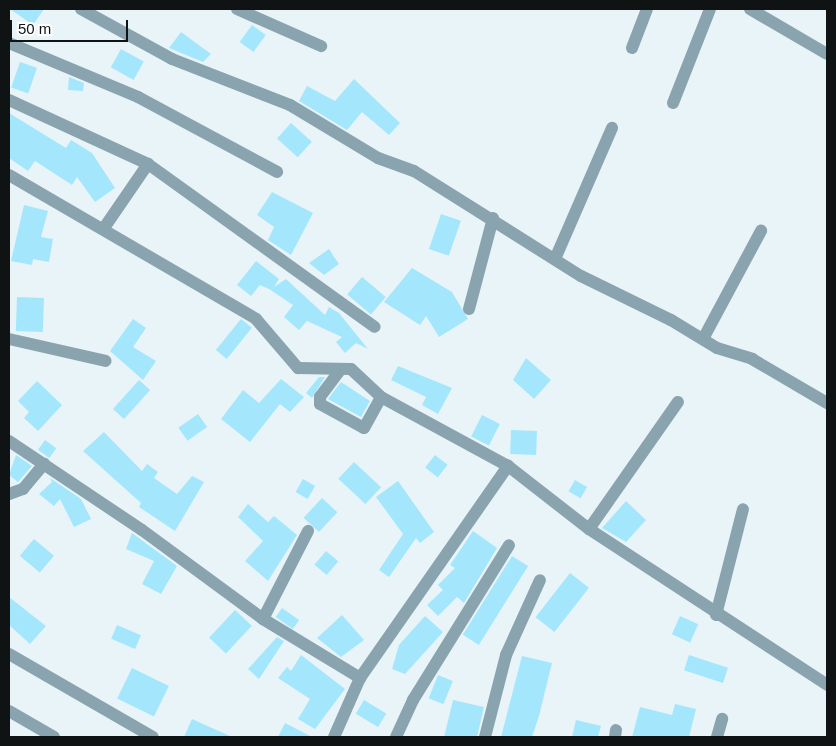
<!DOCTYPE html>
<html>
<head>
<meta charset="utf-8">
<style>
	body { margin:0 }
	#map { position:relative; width:836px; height:746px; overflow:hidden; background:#e8f4f8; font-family:Arial,sans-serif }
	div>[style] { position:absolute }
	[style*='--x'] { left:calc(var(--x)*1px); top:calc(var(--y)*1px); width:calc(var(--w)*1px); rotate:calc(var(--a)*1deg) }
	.building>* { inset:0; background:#a4e7fd; transform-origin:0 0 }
	.minor>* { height:12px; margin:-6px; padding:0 6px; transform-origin:6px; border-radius:6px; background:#89a4ae }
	span { translate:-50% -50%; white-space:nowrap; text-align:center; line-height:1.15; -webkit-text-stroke:5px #fff; paint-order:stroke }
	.frame { position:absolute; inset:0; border:10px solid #0f1314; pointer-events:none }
	.scale { position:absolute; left:10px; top:20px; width:118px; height:22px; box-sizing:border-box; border:2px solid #0f1314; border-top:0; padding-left:6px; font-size:15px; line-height:18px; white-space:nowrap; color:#0f1314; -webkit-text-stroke:4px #fff; paint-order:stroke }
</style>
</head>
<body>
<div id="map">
	<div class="building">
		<i style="clip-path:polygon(10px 9px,44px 9px,33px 25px)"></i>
		<i style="left:252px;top:25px;width:17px;height:21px;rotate:36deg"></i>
		<i style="clip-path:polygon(181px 32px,211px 54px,203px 62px,169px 48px)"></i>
		<i style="left:121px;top:49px;width:26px;height:21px;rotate:29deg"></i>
		<i style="left:20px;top:62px;width:18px;height:27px;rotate:19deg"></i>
		<i style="clip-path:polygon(69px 77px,84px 83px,83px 91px,68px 90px)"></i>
		<i style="clip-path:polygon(354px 79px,400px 123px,389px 135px,362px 112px,347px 130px,299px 101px,307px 86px,335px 101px)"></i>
		<i style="clip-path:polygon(9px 113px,66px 148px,71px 140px,92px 153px,115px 188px,95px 202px,77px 177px,72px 185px,35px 161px,28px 171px,9px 158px)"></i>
		<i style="left:291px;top:123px;width:28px;height:21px;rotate:42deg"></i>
		<i style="clip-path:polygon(272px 192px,313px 213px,291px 255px,268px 240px,274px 227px,257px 215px)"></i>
		<i style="clip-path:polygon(24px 205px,48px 211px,41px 237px,53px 239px,49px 262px,33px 259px,32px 265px,11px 261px)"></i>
		<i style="left:441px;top:214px;width:21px;height:37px;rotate:19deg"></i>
		<i style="clip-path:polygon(329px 249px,339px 264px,324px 275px,309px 263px)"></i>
		<i style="clip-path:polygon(256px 261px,279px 279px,274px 287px,286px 279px,325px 315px,329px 307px,339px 313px,368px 349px,356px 343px,345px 353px,336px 342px,342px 337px,307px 321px,299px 330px,284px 317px,293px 305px,269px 289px,260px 285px,251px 296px,237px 285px)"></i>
		<i style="clip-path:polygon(412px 268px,452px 292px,468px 319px,439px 337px,426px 316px,420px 325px,384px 302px)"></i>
		<i style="left:362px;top:277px;width:31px;height:23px;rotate:40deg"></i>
		<i style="left:17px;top:297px;width:27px;height:34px;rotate:2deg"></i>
		<i style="clip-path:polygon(133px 319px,146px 328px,133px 347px,156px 361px,143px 380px,110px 351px)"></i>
		<i style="left:241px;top:319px;width:14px;height:40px;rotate:39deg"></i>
		<i style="clip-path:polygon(526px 358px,551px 380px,534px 399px,513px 380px)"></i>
		<i style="clip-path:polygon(398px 366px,452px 388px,438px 414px,422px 405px,426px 397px,391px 380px)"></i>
		<i style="clip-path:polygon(319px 377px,325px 377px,312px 398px,306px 393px)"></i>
		<i style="clip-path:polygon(281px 379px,304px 397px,290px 412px,280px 404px,250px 442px,221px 419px,243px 390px,259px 403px)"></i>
		<i style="left:139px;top:380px;width:15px;height:39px;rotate:42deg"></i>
		<i style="clip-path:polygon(37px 381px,62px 405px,38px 431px,24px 418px,29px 412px,18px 401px)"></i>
		<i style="clip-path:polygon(341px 382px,370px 401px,361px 417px,328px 399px)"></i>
		<i style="left:198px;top:414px;width:16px;height:24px;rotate:55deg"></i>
		<i style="left:482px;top:415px;width:20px;height:24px;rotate:27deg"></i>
		<i style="left:511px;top:430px;width:26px;height:24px;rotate:2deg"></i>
		<i style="clip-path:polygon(104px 432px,142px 471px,147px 464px,158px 472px,154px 478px,177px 494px,192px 476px,204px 482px,175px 531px,139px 507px,141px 503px,83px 451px)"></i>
		<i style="left:45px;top:440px;width:14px;height:12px;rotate:36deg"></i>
		<i style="clip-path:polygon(16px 455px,32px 466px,18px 482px,9px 475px)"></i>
		<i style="left:435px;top:455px;width:16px;height:16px;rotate:38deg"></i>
		<i style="left:354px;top:462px;width:37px;height:23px;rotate:43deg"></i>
		<i style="clip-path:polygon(50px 478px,81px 499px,91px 519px,74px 527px,60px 499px,54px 506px,39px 494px,52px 482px)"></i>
		<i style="left:303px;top:479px;width:14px;height:15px;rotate:30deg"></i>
		<i style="left:575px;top:480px;width:14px;height:13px;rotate:30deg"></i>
		<i style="clip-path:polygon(398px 481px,434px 532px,420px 543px,416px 538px,389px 577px,379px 570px,403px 534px,376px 497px)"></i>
		<i style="left:322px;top:498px;width:21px;height:27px;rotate:43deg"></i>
		<i style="clip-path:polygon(626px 501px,646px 520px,626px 542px,602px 528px)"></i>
		<i style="clip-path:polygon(248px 504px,268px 522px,274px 516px,297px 535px,268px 581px,245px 561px,263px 541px,238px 517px)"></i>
		<i style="clip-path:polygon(473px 531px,497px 548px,464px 603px,457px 597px,438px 616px,427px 605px,443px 590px,438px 585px,455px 568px,450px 565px)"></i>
		<i style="clip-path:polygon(132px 533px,177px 566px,161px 594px,142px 584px,154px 561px,126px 549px)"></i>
		<i style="left:34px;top:539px;width:26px;height:22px;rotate:40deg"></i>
		<i style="left:326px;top:551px;width:16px;height:18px;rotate:40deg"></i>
		<i style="left:512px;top:556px;width:19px;height:93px;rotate:32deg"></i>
		<i style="left:570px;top:573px;width:24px;height:56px;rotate:38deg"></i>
		<i style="clip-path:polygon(9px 597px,46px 626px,30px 644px,9px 625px)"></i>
		<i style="left:282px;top:608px;width:21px;height:11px;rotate:35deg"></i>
		<i style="left:235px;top:610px;width:23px;height:38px;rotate:43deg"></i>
		<i style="clip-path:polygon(342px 615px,364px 640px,341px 657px,317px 638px)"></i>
		<i style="clip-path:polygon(425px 616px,443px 632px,405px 674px,392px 669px,399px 645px)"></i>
		<i style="left:680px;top:616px;width:20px;height:20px;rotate:24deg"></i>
		<i style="left:117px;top:625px;width:26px;height:15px;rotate:23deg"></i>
		<i style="clip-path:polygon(277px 637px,284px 641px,259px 679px,248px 669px)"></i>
		<i style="clip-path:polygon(301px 655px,345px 689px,315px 729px,298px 719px,310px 699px,278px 678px,287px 667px,291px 671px)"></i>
		<i style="left:689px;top:655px;width:41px;height:16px;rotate:18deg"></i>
		<i style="clip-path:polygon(522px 656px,552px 663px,539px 716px,532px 737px,501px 737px)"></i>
		<i style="left:132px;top:668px;width:41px;height:34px;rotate:26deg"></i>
		<i style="left:438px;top:675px;width:16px;height:25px;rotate:22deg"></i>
		<i style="left:364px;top:700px;width:26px;height:16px;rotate:31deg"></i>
		<i style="clip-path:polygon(453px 700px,484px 707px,477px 737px,444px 737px)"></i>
		<i style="clip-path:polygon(675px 704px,696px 709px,689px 737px,632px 737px,640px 707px,672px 715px)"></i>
		<i style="clip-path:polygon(192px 719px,232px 737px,184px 737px)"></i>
		<i style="clip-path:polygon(576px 720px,601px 726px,598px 737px,572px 737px)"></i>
		<i style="clip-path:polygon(285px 723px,312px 737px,278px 737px)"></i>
	</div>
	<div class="minor">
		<i style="--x:81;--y:9;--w:104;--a:28.8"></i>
		<i style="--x:172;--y:59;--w:127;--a:21.3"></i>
		<i style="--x:290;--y:105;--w:103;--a:31.1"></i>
		<i style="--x:378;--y:158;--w:38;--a:20"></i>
		<i style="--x:414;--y:171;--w:197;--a:32.2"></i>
		<i style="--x:581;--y:276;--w:100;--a:26.1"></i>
		<i style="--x:671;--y:320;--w:54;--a:31.3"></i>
		<i style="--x:717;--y:348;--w:37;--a:17"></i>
		<i style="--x:752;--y:359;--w:87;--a:30.4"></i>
		<i style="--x:237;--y:9;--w:92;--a:23.8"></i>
		<i style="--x:750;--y:9;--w:89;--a:30.3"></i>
		<i style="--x:9;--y:43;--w:140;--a:22.7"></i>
		<i style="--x:138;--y:97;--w:158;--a:28.3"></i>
		<i style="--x:632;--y:48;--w:42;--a:-69"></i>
		<i style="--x:9;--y:100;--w:153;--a:24.7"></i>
		<i style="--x:148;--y:164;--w:279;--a:35.7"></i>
		<i style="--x:673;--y:103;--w:101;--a:-68.5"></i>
		<i style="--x:9;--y:175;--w:286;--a:30.2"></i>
		<i style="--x:256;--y:319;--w:65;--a:49.4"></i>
		<i style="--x:298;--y:368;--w:53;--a:1.1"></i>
		<i style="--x:351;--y:369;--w:41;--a:43"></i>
		<i style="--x:381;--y:397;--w:145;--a:28.5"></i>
		<i style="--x:104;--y:228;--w:78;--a:-55.5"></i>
		<i style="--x:555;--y:259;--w:143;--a:-66.5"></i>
		<i style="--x:469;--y:309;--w:94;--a:-75.2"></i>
		<i style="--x:9;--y:339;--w:99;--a:12.8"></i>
		<i style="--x:703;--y:339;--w:123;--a:-61.8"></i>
		<i style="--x:341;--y:369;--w:35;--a:127"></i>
		<i style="--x:320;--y:397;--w:7;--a:90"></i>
		<i style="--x:320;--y:404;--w:50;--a:28.6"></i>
		<i style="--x:364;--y:428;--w:35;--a:-61"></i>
		<i style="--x:9;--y:441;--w:160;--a:33.8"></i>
		<i style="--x:142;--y:530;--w:150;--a:36.3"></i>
		<i style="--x:263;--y:619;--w:114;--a:31.3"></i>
		<i style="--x:9;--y:494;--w:15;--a:-20"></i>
		<i style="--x:23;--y:489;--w:33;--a:-50"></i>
		<i style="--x:589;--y:529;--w:155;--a:-55"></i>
		<i style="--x:716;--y:615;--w:109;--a:-75.7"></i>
		<i style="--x:263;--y:619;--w:99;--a:-62.9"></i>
		<i style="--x:9;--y:654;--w:166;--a:30"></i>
		<i style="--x:9;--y:711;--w:52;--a:30"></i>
		<i style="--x:334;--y:737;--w:64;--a:-66.2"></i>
		<i style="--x:360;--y:678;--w:259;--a:-55.1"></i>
		<i style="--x:508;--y:466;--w:103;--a:37.9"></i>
		<i style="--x:589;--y:529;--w:285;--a:33.2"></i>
		<i style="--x:396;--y:737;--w:41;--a:-65.3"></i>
		<i style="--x:413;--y:700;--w:182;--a:-58.2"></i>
		<i style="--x:485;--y:737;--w:85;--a:-75.6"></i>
		<i style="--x:506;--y:655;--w:82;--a:-65.6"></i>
		<i style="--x:615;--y:737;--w:7;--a:-82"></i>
		<i style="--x:717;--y:737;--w:19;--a:-74"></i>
	</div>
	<div class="frame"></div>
	<div class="scale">50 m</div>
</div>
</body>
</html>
